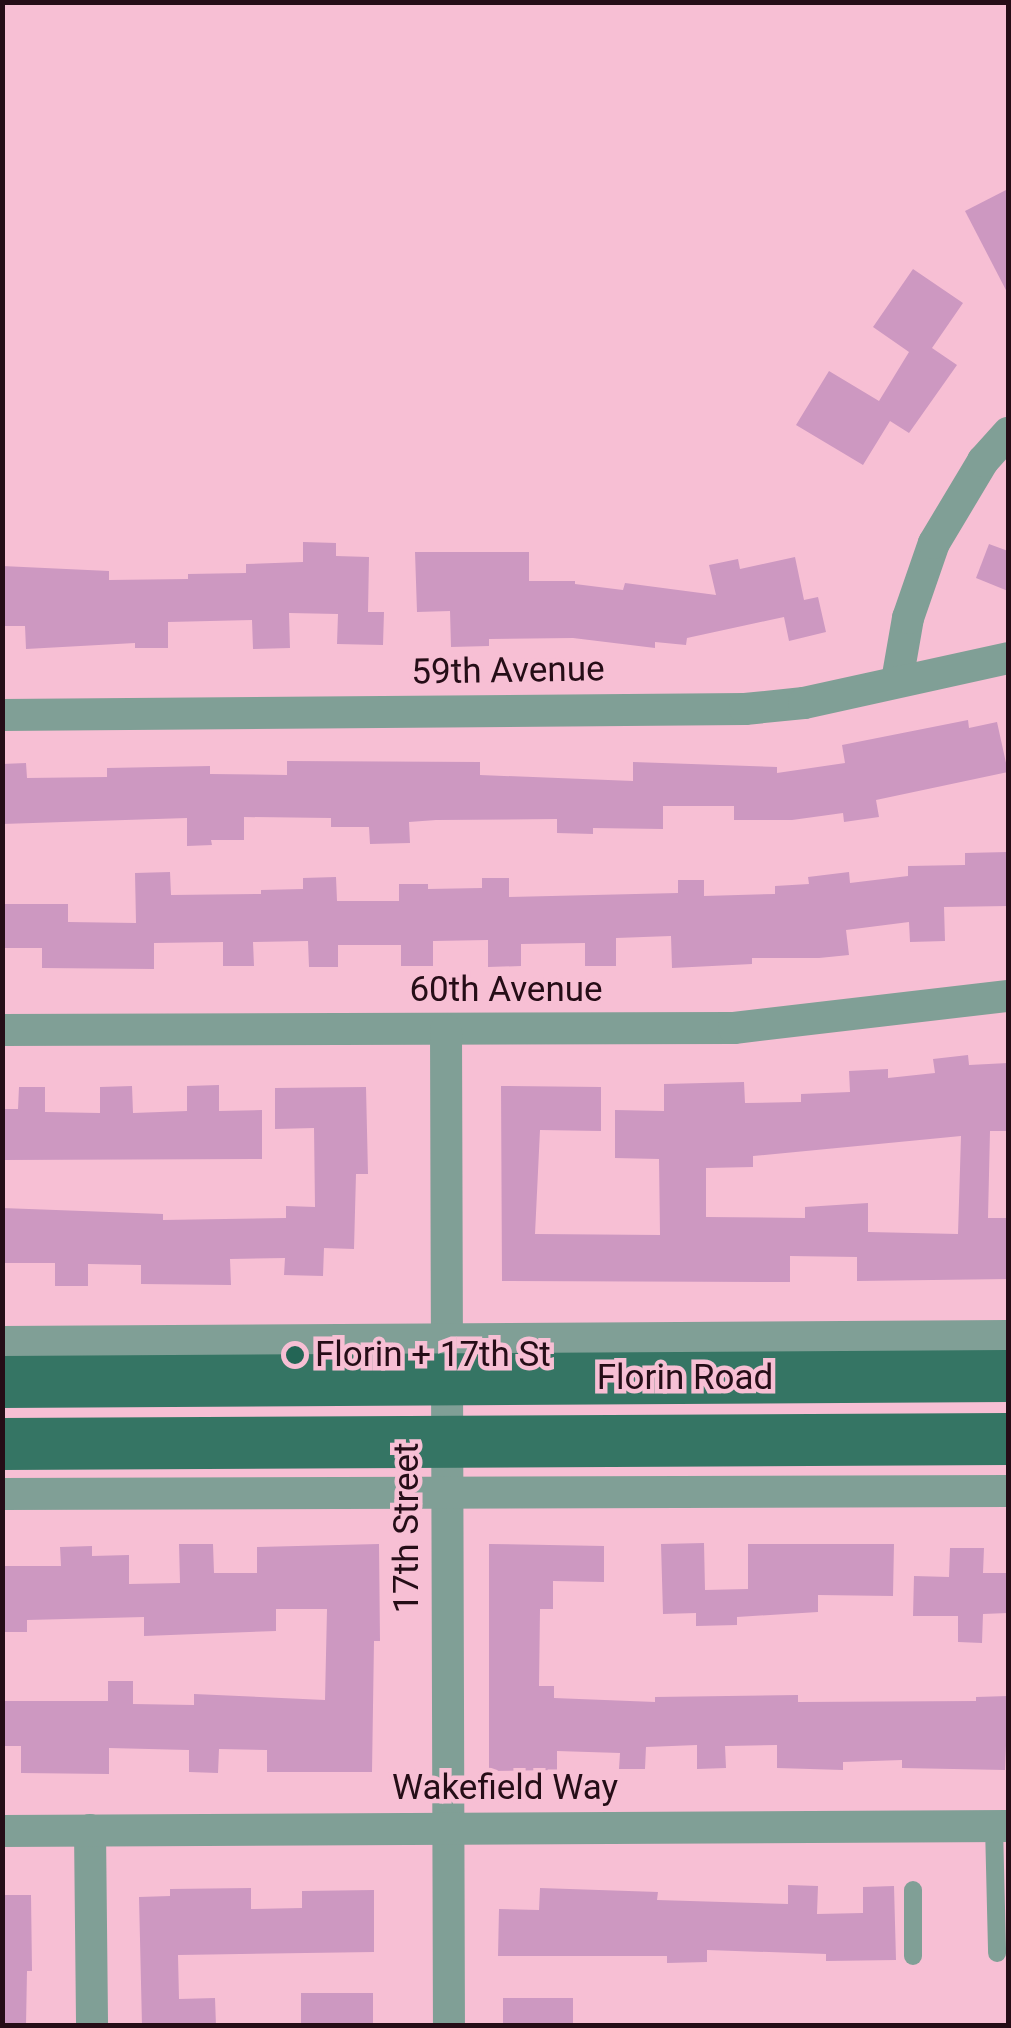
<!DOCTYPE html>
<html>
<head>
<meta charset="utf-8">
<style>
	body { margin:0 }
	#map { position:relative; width:1011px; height:2028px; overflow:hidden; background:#f7bfd4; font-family:Roboto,sans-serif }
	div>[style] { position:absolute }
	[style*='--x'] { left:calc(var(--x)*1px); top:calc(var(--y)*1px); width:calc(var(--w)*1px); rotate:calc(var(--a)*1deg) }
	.building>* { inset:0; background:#cd98c1; transform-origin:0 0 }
	.service>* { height:18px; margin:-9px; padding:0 9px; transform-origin:9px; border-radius:9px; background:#809f96 }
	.minor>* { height:32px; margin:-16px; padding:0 16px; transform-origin:16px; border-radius:16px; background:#809f96 }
	.primary>* { height:52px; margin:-26px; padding:0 26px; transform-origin:26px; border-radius:26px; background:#357564 }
	.dots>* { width:28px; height:28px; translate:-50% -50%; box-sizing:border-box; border:5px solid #f7bfd4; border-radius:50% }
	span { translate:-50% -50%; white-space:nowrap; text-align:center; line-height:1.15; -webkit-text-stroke:9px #f7bfd4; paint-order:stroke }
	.street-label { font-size:35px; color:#250d17 }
	.poi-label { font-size:35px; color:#250d17 }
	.left { translate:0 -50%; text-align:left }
	.frame { position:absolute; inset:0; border:5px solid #250d17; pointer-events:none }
</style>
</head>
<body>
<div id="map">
	<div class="building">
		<i style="clip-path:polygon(1008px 189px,1008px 294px,965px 211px)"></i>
		<i style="clip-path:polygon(913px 269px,963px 303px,932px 348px,957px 365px,909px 433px,890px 421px,863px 465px,796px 425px,829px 371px,879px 401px,909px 352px,873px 327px)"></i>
		<i style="clip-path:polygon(303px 542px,336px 543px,336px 556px,369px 557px,368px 612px,384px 612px,383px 645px,337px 644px,338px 614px,289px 613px,290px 648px,253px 649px,252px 620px,168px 622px,168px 648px,135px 648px,135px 643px,26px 649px,25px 626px,2px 626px,2px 566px,109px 571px,109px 580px,188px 579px,188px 574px,246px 573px,246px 564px,303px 562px)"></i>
		<i style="clip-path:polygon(989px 544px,1008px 551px,1008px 591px,976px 578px)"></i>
		<i style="clip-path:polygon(415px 552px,529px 552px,529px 581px,575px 581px,575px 584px,623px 590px,625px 583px,716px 595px,709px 565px,738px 559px,740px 569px,795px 557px,804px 600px,818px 597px,826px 632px,789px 641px,784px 617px,687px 638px,686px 645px,655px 642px,655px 648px,573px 638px,489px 639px,489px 646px,451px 647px,450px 611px,417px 612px)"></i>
		<i style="clip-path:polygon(968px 720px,969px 728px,997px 722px,1008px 772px,876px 800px,879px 817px,844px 822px,843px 813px,792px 820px,734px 820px,734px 806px,663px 806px,663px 829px,593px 828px,593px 834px,557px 833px,557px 819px,436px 820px,409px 822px,410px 843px,370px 844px,369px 827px,331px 827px,331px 818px,244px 817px,244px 840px,211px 840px,212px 845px,187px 846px,187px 818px,2px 824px,2px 764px,26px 763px,27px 778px,107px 777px,107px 768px,210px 766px,210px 774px,287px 775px,287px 761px,480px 762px,480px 775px,633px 781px,633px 762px,777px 767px,777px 773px,845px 763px,842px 745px)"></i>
		<i style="clip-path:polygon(1008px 852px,1008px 906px,944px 907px,945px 941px,910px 942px,909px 922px,846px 930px,849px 955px,819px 958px,752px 958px,752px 964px,672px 968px,671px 936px,616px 938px,616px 966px,585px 966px,585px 943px,521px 944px,521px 966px,488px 967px,488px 940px,433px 941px,433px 966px,401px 966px,401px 945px,338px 945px,338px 967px,309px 967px,308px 941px,253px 942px,254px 966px,223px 966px,223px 942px,154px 943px,154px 969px,42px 968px,42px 948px,2px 948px,2px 904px,68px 904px,68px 922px,136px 923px,135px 873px,170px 872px,171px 895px,261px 894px,261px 890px,303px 889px,303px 878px,336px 877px,337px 901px,399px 901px,399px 884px,428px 884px,428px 889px,482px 888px,482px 878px,509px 878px,509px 897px,678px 893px,678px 880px,704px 880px,704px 896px,775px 894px,775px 886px,809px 884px,808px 877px,849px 872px,850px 883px,908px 876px,908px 866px,965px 865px,965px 853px)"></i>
		<i style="clip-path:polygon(evenodd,968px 1055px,969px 1065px,1008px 1063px,1008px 1131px,990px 1131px,988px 1218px,1008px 1218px,1008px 1279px,857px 1281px,857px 1257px,790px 1256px,790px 1282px,502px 1281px,501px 1086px,601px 1087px,601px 1131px,540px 1130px,535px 1234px,660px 1235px,659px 1159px,615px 1158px,615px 1110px,664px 1111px,664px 1084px,744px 1082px,745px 1103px,801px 1102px,801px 1094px,850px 1092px,849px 1071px,888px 1069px,888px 1078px,935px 1073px,933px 1059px,968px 1055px,961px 1136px,958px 1234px,868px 1232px,868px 1203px,805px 1207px,805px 1218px,706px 1217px,706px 1168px,753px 1167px,753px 1156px,961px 1136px)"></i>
		<i style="clip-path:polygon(219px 1085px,219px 1111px,262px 1110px,262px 1159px,2px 1160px,2px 1109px,18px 1109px,19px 1087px,45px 1087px,45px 1112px,100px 1113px,100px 1087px,132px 1086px,133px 1113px,187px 1111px,187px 1086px)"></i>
		<i style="clip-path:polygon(366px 1087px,368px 1174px,356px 1174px,354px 1249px,324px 1248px,323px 1276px,284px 1275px,285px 1258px,230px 1259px,231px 1285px,141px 1284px,141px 1265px,88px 1264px,88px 1286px,55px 1286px,55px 1263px,2px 1263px,2px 1208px,163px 1214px,163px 1220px,286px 1218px,286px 1206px,315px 1207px,314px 1128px,275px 1129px,275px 1088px)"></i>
		<i style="clip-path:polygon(704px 1543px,705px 1590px,748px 1589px,748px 1544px,894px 1544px,893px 1596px,818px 1595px,818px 1612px,737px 1617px,737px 1625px,696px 1626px,696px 1613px,663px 1614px,661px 1544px)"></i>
		<i style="clip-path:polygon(179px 1544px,213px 1544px,214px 1573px,257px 1573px,257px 1547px,379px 1544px,380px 1641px,374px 1641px,372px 1772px,267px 1772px,267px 1750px,219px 1749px,218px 1773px,189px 1772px,189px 1750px,109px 1748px,109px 1774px,21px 1773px,21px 1746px,2px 1746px,2px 1701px,108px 1701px,108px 1681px,133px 1681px,133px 1704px,194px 1705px,194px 1694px,325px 1700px,327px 1609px,276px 1609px,276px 1631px,144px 1636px,144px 1617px,27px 1620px,27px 1632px,2px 1632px,2px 1566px,61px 1566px,60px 1547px,92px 1546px,92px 1556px,129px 1555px,129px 1584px,180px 1583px)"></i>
		<i style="clip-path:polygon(489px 1544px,604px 1546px,604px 1582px,553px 1581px,553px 1609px,540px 1609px,539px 1686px,554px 1686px,554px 1698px,655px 1702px,655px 1697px,798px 1695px,798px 1702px,976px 1701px,976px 1697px,1008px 1696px,1005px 1770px,902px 1768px,902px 1760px,843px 1762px,843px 1770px,777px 1768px,777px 1745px,725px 1746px,726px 1768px,697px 1769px,697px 1745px,646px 1747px,645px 1769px,619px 1769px,620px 1753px,557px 1751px,557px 1770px,489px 1771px)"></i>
		<i style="clip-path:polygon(950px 1548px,984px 1548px,983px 1573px,1008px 1573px,1008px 1613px,983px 1614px,982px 1643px,958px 1642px,958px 1616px,913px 1616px,914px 1576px,949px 1577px)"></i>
		<i style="clip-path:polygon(788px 1885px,818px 1886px,817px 1914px,863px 1913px,863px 1887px,894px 1886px,896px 1960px,826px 1961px,826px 1954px,707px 1950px,707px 1962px,667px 1963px,667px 1956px,498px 1956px,499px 1909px,539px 1910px,540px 1888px,658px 1892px,657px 1900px,788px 1904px)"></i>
		<i style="clip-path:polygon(251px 1888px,251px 1909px,302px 1908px,302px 1891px,374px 1890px,374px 1952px,178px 1955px,179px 1999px,215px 1998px,216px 2026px,142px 2026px,139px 1897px,170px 1896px,170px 1889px)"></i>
		<i style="clip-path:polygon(2px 1895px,31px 1895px,32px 1971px,27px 1971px,26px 2026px,2px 2026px)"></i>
		<i style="left:373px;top:1993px;width:33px;height:72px;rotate:90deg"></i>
		<i style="left:573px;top:1998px;width:28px;height:70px;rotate:90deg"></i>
	</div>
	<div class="service">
		<i style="--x:994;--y:1826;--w:127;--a:88.6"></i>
		<i style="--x:913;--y:1890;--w:66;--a:90"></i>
	</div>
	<div class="minor">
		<i style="--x:897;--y:681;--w:64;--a:-80.1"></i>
		<i style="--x:908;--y:618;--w:79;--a:-70.9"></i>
		<i style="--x:934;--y:543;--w:96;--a:-59.1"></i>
		<i style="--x:983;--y:461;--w:38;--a:-48"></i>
		<i style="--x:2;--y:715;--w:743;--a:-0.46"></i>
		<i style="--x:745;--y:709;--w:59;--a:-5.8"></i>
		<i style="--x:804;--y:703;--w:209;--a:-12.4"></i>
		<i style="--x:2;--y:1030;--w:732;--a:-0.16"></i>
		<i style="--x:734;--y:1028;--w:276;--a:-6.7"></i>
		<i style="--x:446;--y:1030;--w:996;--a:89.83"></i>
		<i style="--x:2;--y:1342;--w:1006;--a:-0.34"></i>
		<i style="--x:2;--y:1494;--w:1006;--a:-0.17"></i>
		<i style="--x:90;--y:1830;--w:196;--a:89.4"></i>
		<i style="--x:2;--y:1831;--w:1006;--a:-0.28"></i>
	</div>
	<div class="primary">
		<i style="--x:2;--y:1382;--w:1006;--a:-0.34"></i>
		<i style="--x:2;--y:1444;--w:1006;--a:-0.28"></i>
	</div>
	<div class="dots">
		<i style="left:295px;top:1355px;background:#236555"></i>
	</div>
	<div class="street-label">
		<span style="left:508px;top:671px;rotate:-1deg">59th Avenue</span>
		<span style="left:506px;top:990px">60th Avenue</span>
		<span style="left:685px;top:1378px">Florin Road</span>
		<span style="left:407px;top:1528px;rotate:-90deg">17th Street</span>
		<span style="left:505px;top:1788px">Wakefield Way</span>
	</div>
	<div class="poi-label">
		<span class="left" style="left:315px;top:1355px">Florin + 17th St</span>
	</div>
	<div class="frame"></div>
</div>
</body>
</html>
